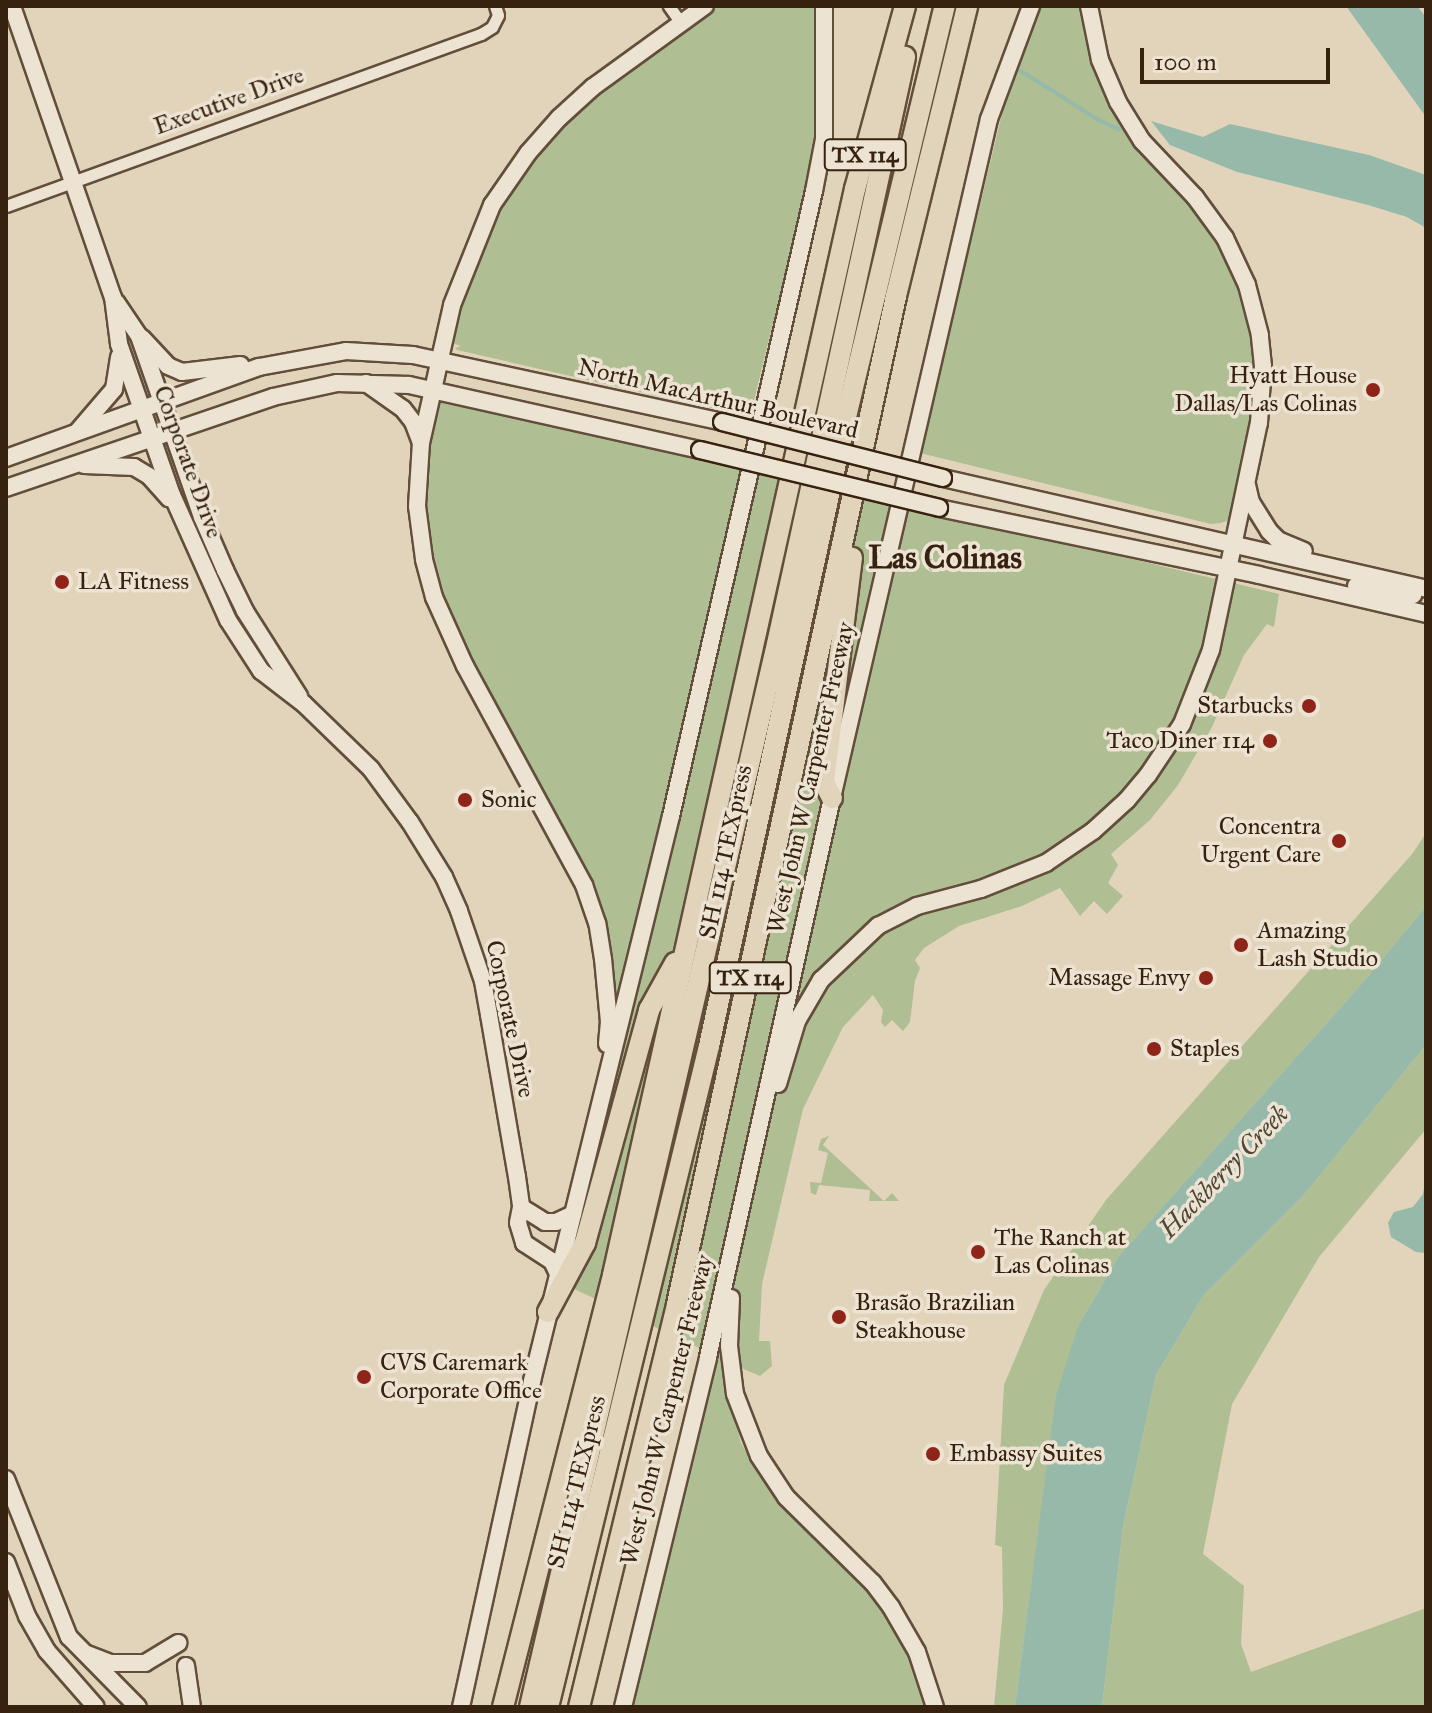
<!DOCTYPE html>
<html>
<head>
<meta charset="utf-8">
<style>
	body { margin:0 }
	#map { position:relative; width:1432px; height:1713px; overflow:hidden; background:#e2d4bb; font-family:"IM FELL Great Primer",serif }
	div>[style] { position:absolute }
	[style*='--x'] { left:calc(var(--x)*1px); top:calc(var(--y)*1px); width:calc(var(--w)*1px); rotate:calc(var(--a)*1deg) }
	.green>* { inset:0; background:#afbe93 }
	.water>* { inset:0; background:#96b9aa }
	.stream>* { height:4px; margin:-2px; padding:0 2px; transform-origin:2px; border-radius:2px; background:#96b9aa }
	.roads { filter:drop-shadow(2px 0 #624e3a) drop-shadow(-2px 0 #624e3a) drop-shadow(0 2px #624e3a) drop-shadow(0 -2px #624e3a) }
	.street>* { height:11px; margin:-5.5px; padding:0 5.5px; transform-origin:5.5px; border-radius:5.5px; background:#ece3d3 }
	.secondary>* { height:16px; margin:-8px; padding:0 8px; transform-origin:8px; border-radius:8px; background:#ece3d3 }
	.highway>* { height:20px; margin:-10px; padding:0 10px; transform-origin:10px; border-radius:10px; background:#e2d4bb }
	.bridges { filter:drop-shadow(2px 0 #37220f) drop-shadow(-2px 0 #37220f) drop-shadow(0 2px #37220f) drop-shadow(0 -2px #37220f) }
	.secondary-bridge>* { height:16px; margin:-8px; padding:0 8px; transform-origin:8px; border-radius:8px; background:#ece3d3 }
	.dots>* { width:22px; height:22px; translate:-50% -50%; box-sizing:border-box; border:4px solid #ece3d3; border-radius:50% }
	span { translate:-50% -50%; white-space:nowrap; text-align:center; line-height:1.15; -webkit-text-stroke:7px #ece3d3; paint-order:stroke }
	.shield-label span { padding:2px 6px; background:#ece3d3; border:2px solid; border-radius:6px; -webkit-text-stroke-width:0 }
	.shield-label { font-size:22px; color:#37220f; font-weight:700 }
	.street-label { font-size:24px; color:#37220f }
	.poi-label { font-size:24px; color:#37220f }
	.right { translate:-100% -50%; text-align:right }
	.left { translate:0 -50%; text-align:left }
	.water-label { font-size:26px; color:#4f4836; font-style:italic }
	.district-label { font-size:32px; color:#37220f; font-weight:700 }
	.frame { position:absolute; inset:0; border:8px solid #37220f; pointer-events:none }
	.scale { position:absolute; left:1140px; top:48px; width:190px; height:36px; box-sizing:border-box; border:4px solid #37220f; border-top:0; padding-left:10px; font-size:24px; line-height:28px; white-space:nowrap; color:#37220f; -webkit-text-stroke:6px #ece3d3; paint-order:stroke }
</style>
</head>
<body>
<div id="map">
	<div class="green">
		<i style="clip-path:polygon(717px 6px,817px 6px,814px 155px,751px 413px,743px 412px,742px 415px,457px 350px,455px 348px,461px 346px,452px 343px,453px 337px,466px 283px,503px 200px,524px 169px,581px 105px)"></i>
		<i style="clip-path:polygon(1039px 6px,1083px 6px,1095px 63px,1182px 192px,1216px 232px,1236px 270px,1256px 346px,1256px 388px,1250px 434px,1229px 520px,1221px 523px,1211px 524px,920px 453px,1008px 89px)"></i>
		<i style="clip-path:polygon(437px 394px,1279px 594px,1274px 627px,1267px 624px,1244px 655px,1212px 727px,1178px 785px,1150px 820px,1111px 854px,1118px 865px,1108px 883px,1123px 896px,1107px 914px,1094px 901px,1080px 916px,1060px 888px,1022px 906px,959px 926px,924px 948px,915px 960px,920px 968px,915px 981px,910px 1022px,903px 1031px,892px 1020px,885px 1027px,881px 1022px,883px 1010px,873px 995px,843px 1027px,803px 1109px,762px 1284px,759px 1341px,770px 1341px,772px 1366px,760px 1376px,720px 1359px,741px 1443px,761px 1478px,876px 1602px,910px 1658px,927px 1707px,630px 1707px,712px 1354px,570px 1287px,603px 1135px,610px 982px,590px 881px,558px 818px,446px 622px,419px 506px)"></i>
		<i style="clip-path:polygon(1426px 833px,1426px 906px,1365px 980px,1119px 1256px,1078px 1326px,1047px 1470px,1015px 1707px,994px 1707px,1003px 1609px,1002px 1547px,995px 1545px,1004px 1385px,1044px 1290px,1106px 1200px,1413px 853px)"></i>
		<i style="clip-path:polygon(1426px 1045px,1426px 1129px,1319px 1257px,1232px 1404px,1203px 1554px,1244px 1586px,1241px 1644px,1251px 1672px,1426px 1608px,1426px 1707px,1102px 1707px,1123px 1527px,1156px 1375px,1203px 1296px,1303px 1196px)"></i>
		<i style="clip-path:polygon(829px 1136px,823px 1145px,884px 1201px,892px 1193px,899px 1201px,869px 1201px,870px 1190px,819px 1185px,816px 1195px,811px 1193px,810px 1182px,821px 1183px,828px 1153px,818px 1150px,821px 1139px)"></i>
	</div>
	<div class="water">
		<i style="clip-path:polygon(1346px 6px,1417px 6px,1426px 17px,1426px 117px)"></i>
		<i style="clip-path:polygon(1151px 121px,1203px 137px,1230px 124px,1369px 155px,1426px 175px,1426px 228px,1407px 217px,1368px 205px,1237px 172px,1170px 145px)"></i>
		<i style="clip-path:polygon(1426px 906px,1426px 1045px,1303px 1196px,1203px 1296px,1156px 1375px,1123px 1527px,1102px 1707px,1015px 1707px,1056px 1396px,1078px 1326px,1119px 1256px,1365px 980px)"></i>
		<i style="clip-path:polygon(1426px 1175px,1426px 1253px,1416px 1252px,1391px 1237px,1388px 1223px,1394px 1212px,1413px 1207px,1423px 1194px)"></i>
	</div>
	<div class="stream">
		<i style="--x:1021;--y:71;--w:93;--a:32.3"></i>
		<i style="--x:1100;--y:121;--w:21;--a:23"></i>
	</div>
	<div class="roads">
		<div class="street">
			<i style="--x:669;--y:6;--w:21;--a:55"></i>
			<i style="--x:6;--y:206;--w:505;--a:-19.91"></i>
			<i style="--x:481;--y:34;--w:13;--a:-32"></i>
			<i style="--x:492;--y:27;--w:13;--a:-63"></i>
			<i style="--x:498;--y:15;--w:9;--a:-108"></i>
		</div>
		<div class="secondary">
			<i style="--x:12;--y:6;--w:308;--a:70.9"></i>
			<i style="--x:113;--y:297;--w:47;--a:82.7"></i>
			<i style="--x:119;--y:344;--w:160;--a:70.7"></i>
			<i style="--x:172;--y:495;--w:137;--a:65.9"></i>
			<i style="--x:228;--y:620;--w:61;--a:57.1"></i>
			<i style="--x:261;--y:671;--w:54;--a:37.5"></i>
			<i style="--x:304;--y:704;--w:93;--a:44.1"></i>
			<i style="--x:371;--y:769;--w:66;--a:53.7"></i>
			<i style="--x:410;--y:822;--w:65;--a:58.3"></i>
			<i style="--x:444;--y:877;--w:37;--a:66"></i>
			<i style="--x:459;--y:911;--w:74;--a:71.1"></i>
			<i style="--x:483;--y:981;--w:35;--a:80"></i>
			<i style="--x:489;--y:1015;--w:164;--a:80.2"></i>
			<i style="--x:517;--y:1177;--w:30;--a:82"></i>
			<i style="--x:521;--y:1207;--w:16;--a:101"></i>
			<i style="--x:518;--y:1223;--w:21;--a:73"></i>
			<i style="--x:524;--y:1243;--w:33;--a:33"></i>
			<i style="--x:552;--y:1261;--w:14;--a:65"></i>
			<i style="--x:116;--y:302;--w:41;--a:55.9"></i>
			<i style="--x:139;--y:336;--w:192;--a:70.8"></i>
			<i style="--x:202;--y:517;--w:58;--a:66.5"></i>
			<i style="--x:225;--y:570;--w:46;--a:64"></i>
			<i style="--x:245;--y:611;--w:101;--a:57.6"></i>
			<i style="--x:142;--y:338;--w:38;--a:47"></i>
			<i style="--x:168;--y:366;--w:15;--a:23"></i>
			<i style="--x:182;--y:372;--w:59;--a:-6.8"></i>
			<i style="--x:366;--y:383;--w:45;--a:35.1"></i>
			<i style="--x:403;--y:409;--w:16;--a:52"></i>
			<i style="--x:413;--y:422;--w:22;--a:69"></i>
			<i style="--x:78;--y:431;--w:55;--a:-49.4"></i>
			<i style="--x:114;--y:389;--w:33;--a:-81"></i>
			<i style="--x:6;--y:458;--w:269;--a:-19.8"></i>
			<i style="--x:259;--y:367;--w:88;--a:-10.4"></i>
			<i style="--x:346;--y:351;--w:67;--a:3.4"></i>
			<i style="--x:413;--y:355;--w:316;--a:12.2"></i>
			<i style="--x:84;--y:465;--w:50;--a:2.3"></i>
			<i style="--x:134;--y:467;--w:17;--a:31"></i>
			<i style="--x:149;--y:476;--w:30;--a:48"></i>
			<i style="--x:943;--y:478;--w:496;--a:12.9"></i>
			<i style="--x:1247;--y:485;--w:17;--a:77"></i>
			<i style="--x:1251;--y:502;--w:34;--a:58"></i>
			<i style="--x:1269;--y:531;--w:13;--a:45"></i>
			<i style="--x:1278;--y:540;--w:28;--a:23"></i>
			<i style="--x:6;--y:488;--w:282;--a:-18.8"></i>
			<i style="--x:273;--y:397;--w:66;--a:-12.3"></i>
			<i style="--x:337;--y:383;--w:72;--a:1.6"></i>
			<i style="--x:409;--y:385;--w:298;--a:12.6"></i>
			<i style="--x:939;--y:508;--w:327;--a:11.8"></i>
			<i style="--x:1259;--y:575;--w:171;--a:13.1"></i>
			<i style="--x:1356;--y:586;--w:58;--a:9"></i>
			<i style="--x:607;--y:1044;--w:22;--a:-85"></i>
			<i style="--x:609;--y:1022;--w:63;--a:-95.4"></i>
			<i style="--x:603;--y:959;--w:36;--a:-99"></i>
			<i style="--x:597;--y:923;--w:40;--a:-108.9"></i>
			<i style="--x:584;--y:885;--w:249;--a:-118.5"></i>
			<i style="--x:465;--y:666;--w:76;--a:-114.2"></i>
			<i style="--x:434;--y:597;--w:39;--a:-105"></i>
			<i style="--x:424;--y:559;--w:53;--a:-97.5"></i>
			<i style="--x:417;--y:506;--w:63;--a:-86.4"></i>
			<i style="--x:421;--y:443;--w:141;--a:-77.3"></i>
			<i style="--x:452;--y:305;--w:108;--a:-68.2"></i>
			<i style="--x:492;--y:205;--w:63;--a:-55.3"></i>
			<i style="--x:528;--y:153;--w:47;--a:-48.5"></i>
			<i style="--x:559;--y:118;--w:46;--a:-42.4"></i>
			<i style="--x:593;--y:87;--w:138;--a:-35.9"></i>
			<i style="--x:778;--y:1084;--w:66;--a:-73.2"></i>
			<i style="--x:797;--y:1021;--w:48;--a:-59.7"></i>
			<i style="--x:821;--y:980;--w:79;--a:-43.5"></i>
			<i style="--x:878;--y:926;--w:44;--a:-27.1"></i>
			<i style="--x:917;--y:906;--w:66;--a:-14.9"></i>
			<i style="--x:981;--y:889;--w:70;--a:-21.8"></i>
			<i style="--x:1046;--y:863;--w:57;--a:-34.2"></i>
			<i style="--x:1093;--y:831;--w:46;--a:-42.4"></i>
			<i style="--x:1127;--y:800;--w:33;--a:-50"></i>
			<i style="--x:1148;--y:775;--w:61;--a:-56.3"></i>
			<i style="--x:1182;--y:724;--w:79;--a:-68.6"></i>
			<i style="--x:1211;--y:650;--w:232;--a:-78.1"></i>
			<i style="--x:1259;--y:423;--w:57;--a:-86"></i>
			<i style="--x:1263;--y:366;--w:31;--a:-96"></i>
			<i style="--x:1260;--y:335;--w:52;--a:-104.6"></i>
			<i style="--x:1247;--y:285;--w:52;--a:-115.1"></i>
			<i style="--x:1225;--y:238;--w:51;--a:-126.2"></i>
			<i style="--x:1195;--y:197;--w:77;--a:-133.4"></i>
			<i style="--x:1142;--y:141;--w:46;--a:-121.6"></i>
			<i style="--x:1118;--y:102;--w:46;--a:-113.2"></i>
			<i style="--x:1100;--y:60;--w:55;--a:-101.5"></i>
			<i style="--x:521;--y:1207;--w:28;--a:32"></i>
			<i style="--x:545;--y:1222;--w:11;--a:0"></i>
			<i style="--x:556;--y:1222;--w:19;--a:-25"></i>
			<i style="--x:731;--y:1298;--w:48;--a:92.4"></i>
			<i style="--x:729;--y:1346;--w:48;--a:82.9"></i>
			<i style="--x:735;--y:1394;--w:66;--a:68.8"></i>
			<i style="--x:759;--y:1456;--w:49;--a:56.6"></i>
			<i style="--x:786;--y:1497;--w:122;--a:44.7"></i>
			<i style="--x:873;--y:1583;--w:30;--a:53"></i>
			<i style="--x:891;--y:1607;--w:52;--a:60"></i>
			<i style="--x:917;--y:1652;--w:58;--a:71.9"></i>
			<i style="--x:6;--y:1479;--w:170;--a:68.3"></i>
			<i style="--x:69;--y:1637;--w:98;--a:45.4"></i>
			<i style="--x:6;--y:1562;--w:58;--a:68.7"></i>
			<i style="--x:27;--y:1616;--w:40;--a:60.3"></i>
			<i style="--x:47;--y:1651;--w:74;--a:48.8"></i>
			<i style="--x:87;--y:1654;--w:25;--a:21"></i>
			<i style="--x:110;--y:1663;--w:35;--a:0"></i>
			<i style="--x:145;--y:1663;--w:39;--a:-31"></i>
			<i style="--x:186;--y:1666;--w:41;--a:81.7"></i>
			<i style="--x:461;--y:1707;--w:334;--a:-77.7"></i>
			<i style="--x:532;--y:1381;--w:582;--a:-76.18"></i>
			<i style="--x:671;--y:816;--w:641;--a:-77.11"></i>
			<i style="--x:814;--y:191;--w:53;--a:-79.1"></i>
			<i style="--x:824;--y:139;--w:133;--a:-90"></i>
			<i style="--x:623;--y:1707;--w:360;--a:-76.3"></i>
			<i style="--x:708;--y:1357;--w:573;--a:-77.49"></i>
			<i style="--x:832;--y:798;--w:697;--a:-76.98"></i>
			<i style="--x:989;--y:119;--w:121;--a:-69.6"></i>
		</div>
		<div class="highway">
			<i style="--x:832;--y:798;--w:18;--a:-117"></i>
			<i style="--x:824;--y:782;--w:226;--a:-82.9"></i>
			<i style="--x:548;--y:1312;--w:78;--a:-61.8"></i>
			<i style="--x:585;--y:1243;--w:242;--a:-74.6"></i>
			<i style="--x:649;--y:1010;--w:54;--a:-61"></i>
			<i style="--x:503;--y:1707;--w:446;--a:-75.7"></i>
			<i style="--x:613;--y:1275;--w:1113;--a:-77.44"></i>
			<i style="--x:855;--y:189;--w:190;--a:-74.7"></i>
			<i style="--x:530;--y:1707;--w:1091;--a:-76.92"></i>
			<i style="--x:777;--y:644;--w:601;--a:-77.7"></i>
			<i style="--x:548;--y:1707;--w:680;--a:-76.31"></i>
			<i style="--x:709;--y:1046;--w:644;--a:-77.71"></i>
			<i style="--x:846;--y:417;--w:423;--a:-76.5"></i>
			<i style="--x:579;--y:1707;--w:415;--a:-76.3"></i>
			<i style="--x:677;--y:1304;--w:1032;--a:-77.74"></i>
			<i style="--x:896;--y:296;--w:299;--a:-76.2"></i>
		</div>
	</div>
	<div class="bridges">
		<div class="secondary-bridge">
			<i style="--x:722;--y:422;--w:228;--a:14.2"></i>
			<i style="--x:700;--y:450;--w:246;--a:13.6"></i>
		</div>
	</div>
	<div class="dots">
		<i style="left:1373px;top:390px;background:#8f2418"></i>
		<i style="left:62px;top:582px;background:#8f2418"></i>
		<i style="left:1309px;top:706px;background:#8f2418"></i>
		<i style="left:1270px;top:741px;background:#8f2418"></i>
		<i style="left:465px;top:800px;background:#8f2418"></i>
		<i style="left:1339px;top:841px;background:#8f2418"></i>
		<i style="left:1241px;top:945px;background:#8f2418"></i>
		<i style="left:1206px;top:978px;background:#8f2418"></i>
		<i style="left:1154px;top:1049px;background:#8f2418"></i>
		<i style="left:978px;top:1252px;background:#8f2418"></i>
		<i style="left:839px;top:1317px;background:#8f2418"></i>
		<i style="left:364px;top:1377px;background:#8f2418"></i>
		<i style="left:933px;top:1454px;background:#8f2418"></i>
	</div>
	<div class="shield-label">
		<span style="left:865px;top:155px">TX 114</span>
		<span style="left:750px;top:978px">TX 114</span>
	</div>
	<div class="street-label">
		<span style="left:229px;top:101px;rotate:-20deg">Executive Drive</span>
		<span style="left:718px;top:399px;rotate:13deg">North MacArthur Boulevard</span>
		<span style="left:188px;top:462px;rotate:70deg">Corporate Drive</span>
		<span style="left:811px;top:778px;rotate:-77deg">West John W Carpenter Freeway</span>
		<span style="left:726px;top:852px;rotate:-78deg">SH 114 TEXpress</span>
		<span style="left:510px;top:1019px;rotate:78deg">Corporate Drive</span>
		<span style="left:667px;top:1410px;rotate:-76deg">West John W Carpenter Freeway</span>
		<span style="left:577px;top:1482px;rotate:-76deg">SH 114 TEXpress</span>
	</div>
	<div class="poi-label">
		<span class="right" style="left:1357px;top:390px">Hyatt House<br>Dallas/Las Colinas</span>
		<span class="left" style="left:78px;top:582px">LA Fitness</span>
		<span class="right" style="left:1293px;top:706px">Starbucks</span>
		<span class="right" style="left:1254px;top:741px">Taco Diner 114</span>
		<span class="left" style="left:481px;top:800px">Sonic</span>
		<span class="right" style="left:1321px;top:841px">Concentra<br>Urgent Care</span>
		<span class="left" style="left:1257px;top:945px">Amazing<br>Lash Studio</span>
		<span class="right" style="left:1190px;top:978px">Massage Envy</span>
		<span class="left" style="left:1170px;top:1049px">Staples</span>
		<span class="left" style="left:994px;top:1252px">The Ranch at<br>Las Colinas</span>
		<span class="left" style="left:855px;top:1317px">Brasão Brazilian<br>Steakhouse</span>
		<span class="left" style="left:380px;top:1377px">CVS Caremark<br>Corporate Office</span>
		<span class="left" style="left:949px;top:1454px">Embassy Suites</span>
	</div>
	<div class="water-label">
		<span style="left:1224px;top:1172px;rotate:-46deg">Hackberry Creek</span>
	</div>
	<div class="district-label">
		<span style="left:945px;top:558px">Las Colinas</span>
	</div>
	<div class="frame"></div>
	<div class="scale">100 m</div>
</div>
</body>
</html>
